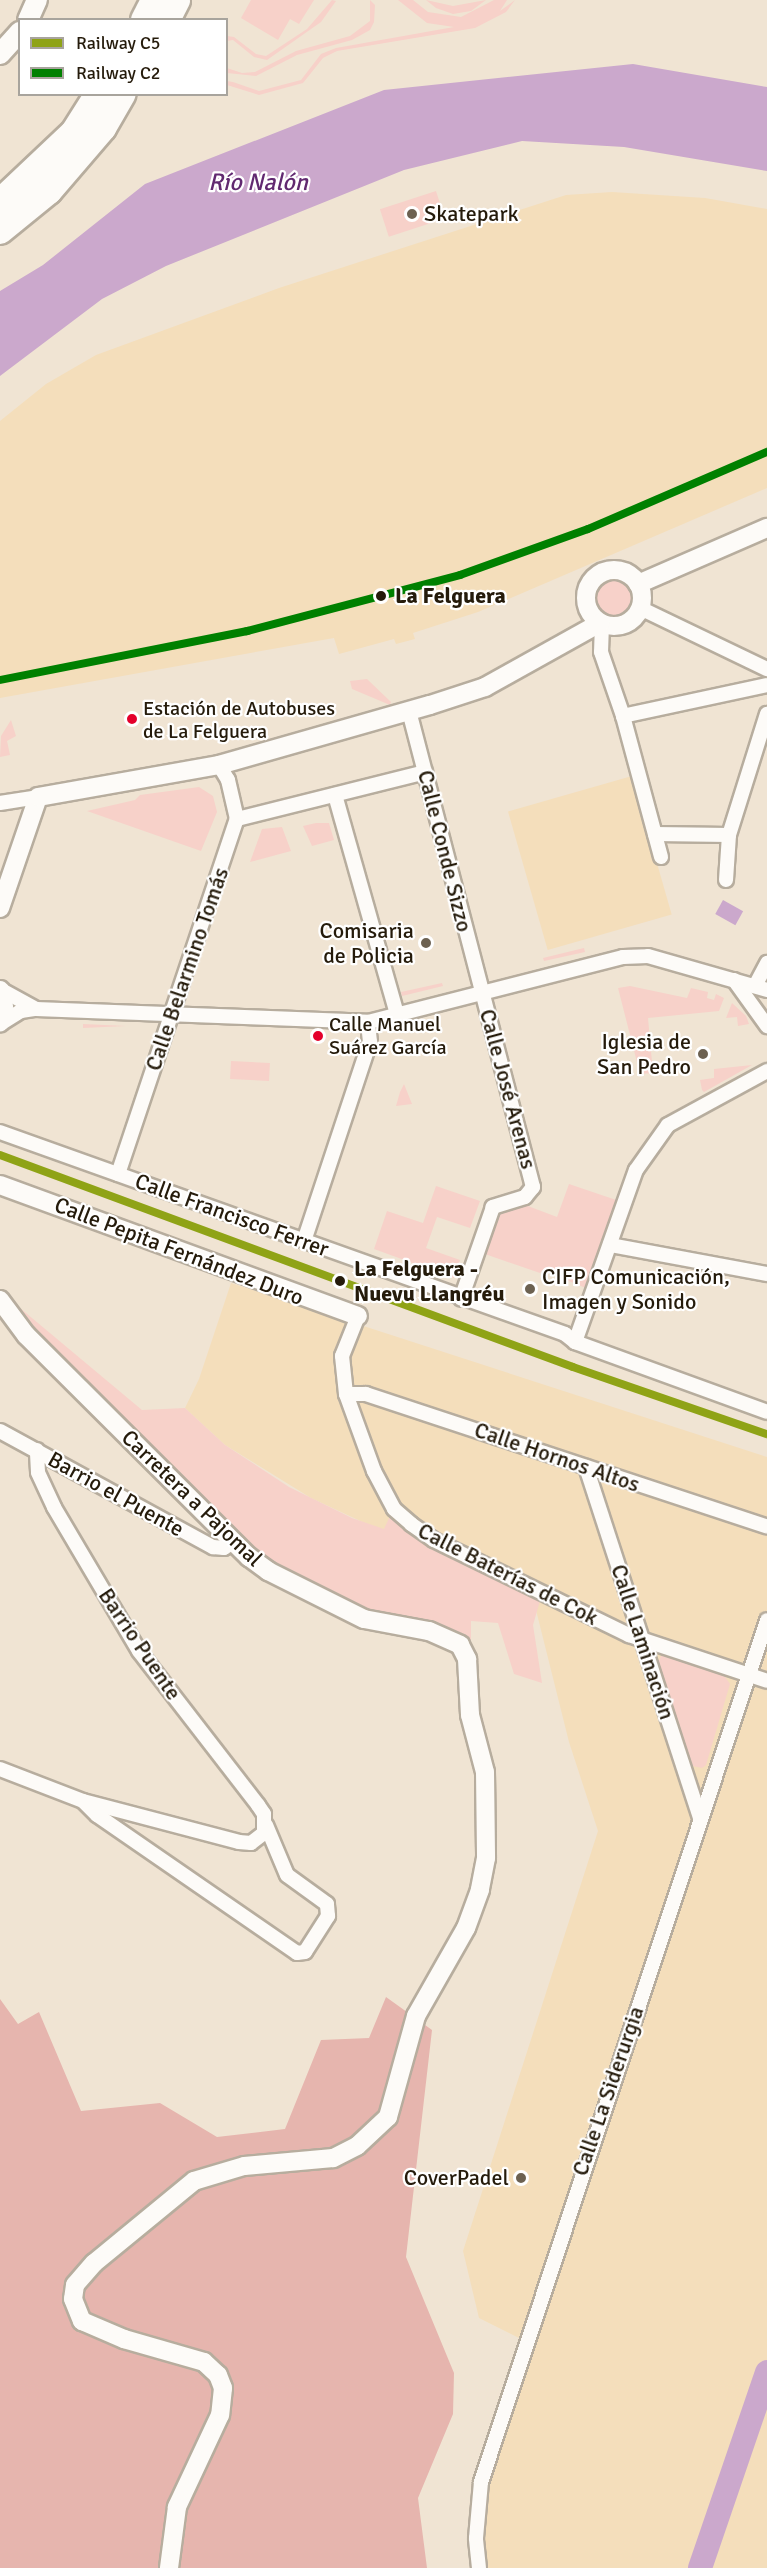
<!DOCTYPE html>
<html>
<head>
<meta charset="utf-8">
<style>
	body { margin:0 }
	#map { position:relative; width:767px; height:2568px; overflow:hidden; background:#f0e4d3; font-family:Signika,sans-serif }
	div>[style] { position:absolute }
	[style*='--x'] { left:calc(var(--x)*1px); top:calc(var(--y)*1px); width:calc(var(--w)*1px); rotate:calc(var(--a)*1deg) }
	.built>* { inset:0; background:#f4debb; transform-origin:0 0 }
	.green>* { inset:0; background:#f7d1c9; transform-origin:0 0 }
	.round { border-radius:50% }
	.forest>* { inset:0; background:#e6b5ae }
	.water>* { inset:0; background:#cba8cc; transform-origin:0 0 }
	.river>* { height:24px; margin:-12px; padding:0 12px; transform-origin:12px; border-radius:12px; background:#cba8cc }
	.roads { filter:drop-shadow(2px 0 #b7ad9e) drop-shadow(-2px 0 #b7ad9e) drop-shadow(0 2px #b7ad9e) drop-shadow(0 -2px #b7ad9e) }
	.minor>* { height:14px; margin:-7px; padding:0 7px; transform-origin:7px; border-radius:7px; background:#fdfbf8 }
	.tertiary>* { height:18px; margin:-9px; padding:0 9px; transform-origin:9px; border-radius:9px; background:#fdfbf8 }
	.tertiary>.ring { margin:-9px; padding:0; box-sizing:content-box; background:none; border:18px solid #fdfbf8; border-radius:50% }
	.secondary>* { height:20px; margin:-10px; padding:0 10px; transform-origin:10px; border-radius:10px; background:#fdfbf8 }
	.motorway>* { height:26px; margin:-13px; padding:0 13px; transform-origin:13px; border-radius:13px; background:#fdfbf8 }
	.rail-1>* { height:8px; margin:-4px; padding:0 4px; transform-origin:4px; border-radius:4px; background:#8fa316 }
	.rail-2>* { height:8px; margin:-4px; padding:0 4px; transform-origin:4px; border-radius:4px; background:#008000 }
	.dots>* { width:16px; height:16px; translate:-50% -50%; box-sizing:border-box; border:3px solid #fff; border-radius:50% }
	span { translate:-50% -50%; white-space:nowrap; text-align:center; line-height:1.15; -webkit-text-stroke:4.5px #fff; paint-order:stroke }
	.bus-label { font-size:20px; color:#251b0b }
	.left { translate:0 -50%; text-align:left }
	.poi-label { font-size:22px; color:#251b0b }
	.right { translate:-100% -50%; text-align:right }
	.stop-label { font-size:22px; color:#251b0b; font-weight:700 }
	.street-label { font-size:22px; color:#251b0b }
	.water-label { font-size:24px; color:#612970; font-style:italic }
	.legend { position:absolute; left:18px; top:18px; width:210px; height:78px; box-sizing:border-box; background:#fff; border:2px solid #a8a49d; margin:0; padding:8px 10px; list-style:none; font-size:18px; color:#251b0b }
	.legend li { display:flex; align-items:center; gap:12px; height:30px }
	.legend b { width:30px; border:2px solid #a8a49d }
</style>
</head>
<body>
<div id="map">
	<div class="built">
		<i style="clip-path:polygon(612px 192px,705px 198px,767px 209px,767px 488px,478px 612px,413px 633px,415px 639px,396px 644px,394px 639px,339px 654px,334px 638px,0 698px,0 421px,46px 384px,96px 355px,279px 288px,566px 195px)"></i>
		<i style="left:632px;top:776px;width:144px;height:129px;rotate:74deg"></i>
		<i style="clip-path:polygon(231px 1283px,767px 1457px,767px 2568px,478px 2568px,481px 2482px,525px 2341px,479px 2318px,463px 2251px,598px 1831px,569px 1742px,534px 1602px,311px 1498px,225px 1445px,185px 1408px,199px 1379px)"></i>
	</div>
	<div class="green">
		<i style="clip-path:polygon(251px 0,314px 0,299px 24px,290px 19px,278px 40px,241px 18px)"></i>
		<i style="clip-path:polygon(332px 0,336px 1px,321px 22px,267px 60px,254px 57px,233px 40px,227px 41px,227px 36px,234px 37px,256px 54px,266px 56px,307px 29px)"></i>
		<i style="clip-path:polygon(370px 0,375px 5px,374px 22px,370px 30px,352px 40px,297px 55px,256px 76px,227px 73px,227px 68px,242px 73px,255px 72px,296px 51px,350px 36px,370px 21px)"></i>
		<i style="clip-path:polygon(398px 0,413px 0,428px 12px,461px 17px,494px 0,507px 0,500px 11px,515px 0,506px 12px,475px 28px,337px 51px,323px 58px,303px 83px,259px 95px,227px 85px,227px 81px,233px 82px,259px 91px,301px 80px,321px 54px,336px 48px,454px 27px,427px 23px)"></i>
		<i style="clip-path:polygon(426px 0,453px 6px,486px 0,471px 11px,453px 14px,436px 8px)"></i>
		<i style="left:436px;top:191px;width:29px;height:59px;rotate:72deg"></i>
		<i class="round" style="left:586px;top:570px;width:56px;height:56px"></i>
		<i style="clip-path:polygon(367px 679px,391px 702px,390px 705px,352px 689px,350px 681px)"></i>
		<i style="clip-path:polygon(11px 720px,16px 736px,7px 741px,10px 755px,0 757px,1px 736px)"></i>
		<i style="clip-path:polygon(199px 787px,213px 796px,217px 812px,201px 851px,87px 811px,135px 800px,140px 795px)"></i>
		<i style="clip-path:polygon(316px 823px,329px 823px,334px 840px,312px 846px,303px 826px)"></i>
		<i style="clip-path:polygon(282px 827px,291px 851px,250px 862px,262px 829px)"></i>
		<i style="clip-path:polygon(584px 948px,585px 952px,544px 961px,543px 958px)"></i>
		<i style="clip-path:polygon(442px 983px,443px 986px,402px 996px,401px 992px)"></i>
		<i style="clip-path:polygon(630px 986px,687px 998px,691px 988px,708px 992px,707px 998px,714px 1000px,716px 994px,724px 998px,719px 1011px,648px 1018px,653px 1073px,640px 1074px,618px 988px)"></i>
		<i style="clip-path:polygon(732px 1003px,746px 1016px,749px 1024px,738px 1026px,737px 1017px,726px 1018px)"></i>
		<i style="clip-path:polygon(83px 1024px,126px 1026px,83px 1028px)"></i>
		<i style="left:231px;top:1061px;width:39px;height:18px;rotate:3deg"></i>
		<i style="clip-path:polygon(752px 1065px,704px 1092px,702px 1090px,700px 1080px,714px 1078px,714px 1069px)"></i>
		<i style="clip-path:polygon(404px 1084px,412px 1104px,396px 1106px,400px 1092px)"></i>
		<i style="clip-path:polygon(569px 1184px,625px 1203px,593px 1291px,542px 1270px,540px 1273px,482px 1253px,496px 1213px,520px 1203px,557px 1217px)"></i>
		<i style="clip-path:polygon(436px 1186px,480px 1201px,470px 1228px,437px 1217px,426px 1248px,460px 1260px,454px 1278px,374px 1249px,387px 1211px,423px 1223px)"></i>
		<i style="clip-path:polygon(20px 1308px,142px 1410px,185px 1408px,225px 1445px,289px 1487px,352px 1518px,384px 1529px,390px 1516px,418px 1539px,540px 1601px,533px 1625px,542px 1683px,514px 1674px,498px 1623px,471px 1621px,471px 1640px,438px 1623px,365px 1610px,273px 1563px,238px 1534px,36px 1331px)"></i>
		<i style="clip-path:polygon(668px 1654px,723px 1674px,730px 1684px,706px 1765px,702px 1768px,693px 1766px,690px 1761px,657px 1665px,661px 1656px)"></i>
	</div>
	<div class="forest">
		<i style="clip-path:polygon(386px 1997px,432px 2030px,406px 2257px,454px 2373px,453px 2414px,418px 2498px,427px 2568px,0 2568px,0 1999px,18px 2024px,39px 2012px,81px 2111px,160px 2103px,217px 2137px,285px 2129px,321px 2040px,369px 2038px)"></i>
	</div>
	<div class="water">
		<i style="clip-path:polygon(633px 64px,767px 87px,767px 171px,624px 147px,522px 141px,404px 170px,166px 266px,102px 299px,0 376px,0 291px,43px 265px,145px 184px,384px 90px)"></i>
		<i style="left:723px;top:900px;width:23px;height:16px;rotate:29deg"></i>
	</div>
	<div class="river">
		<i style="--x:700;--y:2568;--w:207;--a:-71.1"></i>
	</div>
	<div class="roads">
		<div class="minor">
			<i style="--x:640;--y:608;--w:141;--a:25.7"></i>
			<i style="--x:602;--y:624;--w:28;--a:92"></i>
			<i style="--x:601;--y:652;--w:68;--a:71"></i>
			<i style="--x:623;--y:716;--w:146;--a:74.9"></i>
			<i style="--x:409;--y:711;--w:492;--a:75.4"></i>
			<i style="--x:533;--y:1187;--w:13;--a:129"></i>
			<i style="--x:525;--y:1197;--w:34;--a:163"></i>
			<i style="--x:493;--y:1207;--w:97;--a:109.2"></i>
			<i style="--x:623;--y:716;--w:147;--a:-12.1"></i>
			<i style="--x:335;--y:795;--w:228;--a:74.2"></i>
			<i style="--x:0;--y:803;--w:38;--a:-9"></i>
			<i style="--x:237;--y:819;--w:194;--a:-14"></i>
			<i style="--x:655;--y:834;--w:74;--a:0.8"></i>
			<i style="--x:726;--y:880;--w:45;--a:-86.2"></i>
			<i style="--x:729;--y:835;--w:127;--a:-72.6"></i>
			<i style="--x:734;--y:980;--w:57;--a:54.3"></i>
			<i style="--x:756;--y:984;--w:24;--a:-62"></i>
			<i style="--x:0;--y:989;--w:39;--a:29"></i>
			<i style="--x:0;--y:1024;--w:25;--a:-32"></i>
			<i style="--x:21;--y:1011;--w:15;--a:-8"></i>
			<i style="--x:36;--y:1009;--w:332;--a:2.2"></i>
			<i style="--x:368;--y:1022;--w:263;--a:-14.3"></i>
			<i style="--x:623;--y:957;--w:25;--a:-2"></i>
			<i style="--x:648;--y:956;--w:124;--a:15.9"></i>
			<i style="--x:0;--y:1132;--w:600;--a:19.67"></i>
			<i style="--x:565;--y:1334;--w:13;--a:39"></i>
			<i style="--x:575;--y:1342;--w:204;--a:20"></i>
			<i style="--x:118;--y:1174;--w:374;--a:-71.5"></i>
			<i style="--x:237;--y:819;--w:40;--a:-103"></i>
			<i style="--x:228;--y:780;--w:17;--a:-121"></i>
			<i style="--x:304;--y:1241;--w:210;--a:-71.7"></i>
			<i style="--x:370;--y:1042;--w:20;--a:-96"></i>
			<i style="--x:610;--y:1245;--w:160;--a:10.5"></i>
			<i style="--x:358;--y:1316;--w:43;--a:111.8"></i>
			<i style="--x:342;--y:1356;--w:38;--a:84"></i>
			<i style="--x:346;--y:1394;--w:82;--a:70"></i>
			<i style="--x:374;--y:1471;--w:43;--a:62.2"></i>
			<i style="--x:394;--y:1509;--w:23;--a:41"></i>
			<i style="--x:411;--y:1524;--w:28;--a:35"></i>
			<i style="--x:434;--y:1540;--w:217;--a:26"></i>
			<i style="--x:629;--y:1635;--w:145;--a:18.4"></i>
			<i style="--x:575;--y:1342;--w:182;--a:-70.5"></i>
			<i style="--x:636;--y:1170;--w:55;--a:-54.6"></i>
			<i style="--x:668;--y:1125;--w:113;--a:-28.6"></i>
			<i style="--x:346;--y:1394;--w:20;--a:0"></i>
			<i style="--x:366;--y:1394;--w:422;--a:18.3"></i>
			<i style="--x:0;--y:1431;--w:243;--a:28.6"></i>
			<i style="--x:213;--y:1547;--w:11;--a:5"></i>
			<i style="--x:224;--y:1548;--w:11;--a:-34"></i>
			<i style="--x:586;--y:1467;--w:368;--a:72"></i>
			<i style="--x:0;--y:1769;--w:89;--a:21.1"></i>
			<i style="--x:83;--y:1801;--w:161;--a:14.7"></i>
			<i style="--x:239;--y:1842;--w:12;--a:5"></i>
			<i style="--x:251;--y:1843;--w:16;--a:-38"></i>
			<i style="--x:264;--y:1833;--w:19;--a:-90"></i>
			<i style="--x:264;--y:1814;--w:11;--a:-124"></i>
			<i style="--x:258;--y:1805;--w:195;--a:-127.7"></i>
			<i style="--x:139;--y:1651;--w:167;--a:-120.6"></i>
			<i style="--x:54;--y:1507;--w:38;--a:-115"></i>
			<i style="--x:38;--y:1472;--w:22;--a:-93"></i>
			<i style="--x:85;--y:1803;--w:17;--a:45"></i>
			<i style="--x:97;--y:1815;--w:243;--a:34.6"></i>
			<i style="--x:297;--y:1953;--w:8;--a:-7"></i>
			<i style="--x:305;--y:1952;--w:43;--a:-57.4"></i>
			<i style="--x:328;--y:1916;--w:12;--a:-95"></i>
			<i style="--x:327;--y:1904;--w:49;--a:-144.1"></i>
			<i style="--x:287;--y:1875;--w:54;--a:-112.8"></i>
			<i style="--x:479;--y:2568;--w:30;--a:-96"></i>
			<i style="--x:476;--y:2538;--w:56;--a:-84.9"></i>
			<i style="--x:481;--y:2482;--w:908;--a:-71.64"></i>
		</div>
		<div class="tertiary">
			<i class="ring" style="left:586px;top:570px;width:38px;height:38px"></i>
			<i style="--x:638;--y:584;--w:141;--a:-23.5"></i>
			<i style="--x:0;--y:908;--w:117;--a:-71.1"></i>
			<i style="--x:38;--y:797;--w:184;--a:-10"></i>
			<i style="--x:219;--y:765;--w:219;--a:-15.9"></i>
			<i style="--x:430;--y:705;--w:58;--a:-18.1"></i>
			<i style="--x:485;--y:687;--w:132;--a:-29.1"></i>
			<i style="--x:0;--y:990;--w:17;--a:77"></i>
			<i style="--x:4;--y:1007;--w:16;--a:105"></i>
			<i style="--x:0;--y:1185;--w:381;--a:20.1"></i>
			<i style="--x:0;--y:1300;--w:44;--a:53.4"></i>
			<i style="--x:26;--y:1335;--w:315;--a:44.9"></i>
			<i style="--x:249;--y:1557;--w:24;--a:36"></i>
			<i style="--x:268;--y:1571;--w:107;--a:26.6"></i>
			<i style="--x:364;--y:1619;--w:66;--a:10.5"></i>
			<i style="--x:429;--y:1631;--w:34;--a:24"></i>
			<i style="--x:460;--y:1645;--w:16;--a:63"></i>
			<i style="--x:467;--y:1659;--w:56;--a:86.9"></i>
			<i style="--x:470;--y:1715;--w:59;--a:75.3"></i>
			<i style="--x:485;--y:1772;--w:86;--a:89.3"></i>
			<i style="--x:486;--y:1858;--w:33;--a:101"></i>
			<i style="--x:480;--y:1890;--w:40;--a:110.2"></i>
			<i style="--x:466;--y:1928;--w:101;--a:119.6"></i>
			<i style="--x:416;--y:2016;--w:105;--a:105.5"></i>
			<i style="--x:388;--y:2117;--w:42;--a:136.9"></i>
			<i style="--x:357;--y:2146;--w:27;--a:153"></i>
			<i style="--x:333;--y:2158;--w:89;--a:174.9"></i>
			<i style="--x:244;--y:2166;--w:52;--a:163.3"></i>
			<i style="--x:194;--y:2181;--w:129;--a:140.6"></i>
			<i style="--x:94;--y:2263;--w:29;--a:131"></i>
			<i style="--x:75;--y:2285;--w:14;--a:98"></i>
			<i style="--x:73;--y:2299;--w:24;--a:68"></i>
			<i style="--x:82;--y:2321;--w:46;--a:23.2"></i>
			<i style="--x:124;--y:2339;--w:83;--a:16"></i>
			<i style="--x:204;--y:2362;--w:19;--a:43"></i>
			<i style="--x:218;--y:2375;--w:14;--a:69"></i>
			<i style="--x:223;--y:2388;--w:27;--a:96"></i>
			<i style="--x:220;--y:2415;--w:102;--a:115.1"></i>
			<i style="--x:177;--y:2507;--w:62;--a:97.5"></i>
		</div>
		<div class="secondary">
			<i style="--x:28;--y:20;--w:22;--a:-66"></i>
			<i style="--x:0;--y:54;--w:30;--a:-48"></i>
		</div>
		<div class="motorway">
			<i style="--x:144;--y:20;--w:22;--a:-63"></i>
			<i style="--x:167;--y:20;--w:22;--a:-63"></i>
			<i style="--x:0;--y:202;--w:102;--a:-43.4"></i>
			<i style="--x:74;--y:132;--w:45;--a:-57.7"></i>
			<i style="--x:0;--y:231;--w:63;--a:-39.2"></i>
			<i style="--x:49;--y:191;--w:83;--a:-49.4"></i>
			<i style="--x:103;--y:128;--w:39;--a:-60"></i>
		</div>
	</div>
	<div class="rail-1">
		<i style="--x:0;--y:1155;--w:611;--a:20.3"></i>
		<i style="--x:573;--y:1367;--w:205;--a:19.1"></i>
	</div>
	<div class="rail-2">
		<i style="--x:0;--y:680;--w:252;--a:-11.2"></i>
		<i style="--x:247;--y:631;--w:220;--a:-14.7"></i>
		<i style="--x:460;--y:575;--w:136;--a:-19.8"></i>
		<i style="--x:588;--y:529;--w:195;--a:-23.3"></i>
	</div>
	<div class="dots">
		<i style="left:412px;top:214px;background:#6c6151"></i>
		<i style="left:381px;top:596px;background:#251b0b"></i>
		<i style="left:132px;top:719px;background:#e4002b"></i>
		<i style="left:426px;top:943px;background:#6c6151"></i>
		<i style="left:318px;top:1036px;background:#e4002b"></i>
		<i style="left:703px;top:1054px;background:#6c6151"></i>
		<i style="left:340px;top:1281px;background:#251b0b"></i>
		<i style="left:530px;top:1289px;background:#6c6151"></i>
		<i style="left:521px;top:2178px;background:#6c6151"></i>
	</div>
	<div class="bus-label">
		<span class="left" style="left:143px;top:720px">Estación de Autobuses<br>de La Felguera</span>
		<span class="left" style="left:329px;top:1036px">Calle Manuel<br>Suárez García</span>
	</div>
	<div class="poi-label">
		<span class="left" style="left:424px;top:214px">Skatepark</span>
		<span class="right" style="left:414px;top:943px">Comisaria<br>de Policia</span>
		<span class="right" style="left:691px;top:1054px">Iglesia de<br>San Pedro</span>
		<span class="left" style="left:542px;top:1289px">CIFP Comunicación,<br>Imagen y Sonido</span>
		<span class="right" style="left:509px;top:2178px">CoverPadel</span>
	</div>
	<div class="stop-label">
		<span class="left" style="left:395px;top:596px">La Felguera</span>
		<span class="left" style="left:354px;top:1281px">La Felguera -<br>Nuevu Llangréu</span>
	</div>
	<div class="street-label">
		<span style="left:445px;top:851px;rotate:76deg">Calle Conde Sizzo</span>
		<span style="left:187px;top:969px;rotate:-71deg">Calle Belarmino Tomás</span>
		<span style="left:508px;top:1089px;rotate:75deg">Calle José Arenas</span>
		<span style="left:232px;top:1215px;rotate:20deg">Calle Francisco Ferrer</span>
		<span style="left:179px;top:1251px;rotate:21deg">Calle Pepita Fernández Duro</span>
		<span style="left:557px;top:1457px;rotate:19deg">Calle Hornos Altos</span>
		<span style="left:116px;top:1494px;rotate:29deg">Barrio el Puente</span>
		<span style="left:192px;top:1498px;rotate:44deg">Carretera a Pajomal</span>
		<span style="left:508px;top:1574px;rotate:27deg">Calle Baterías de Cok</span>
		<span style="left:643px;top:1642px;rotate:72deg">Calle Laminación</span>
		<span style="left:140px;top:1644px;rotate:56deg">Barrio Puente</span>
		<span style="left:608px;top:2091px;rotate:-71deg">Calle La Siderurgia</span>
	</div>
	<div class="water-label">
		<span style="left:258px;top:183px">Río Nalón</span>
	</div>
	<ul class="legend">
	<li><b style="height:8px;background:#8fa316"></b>Railway C5</li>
	<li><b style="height:8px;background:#008000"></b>Railway C2</li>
	</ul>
</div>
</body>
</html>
